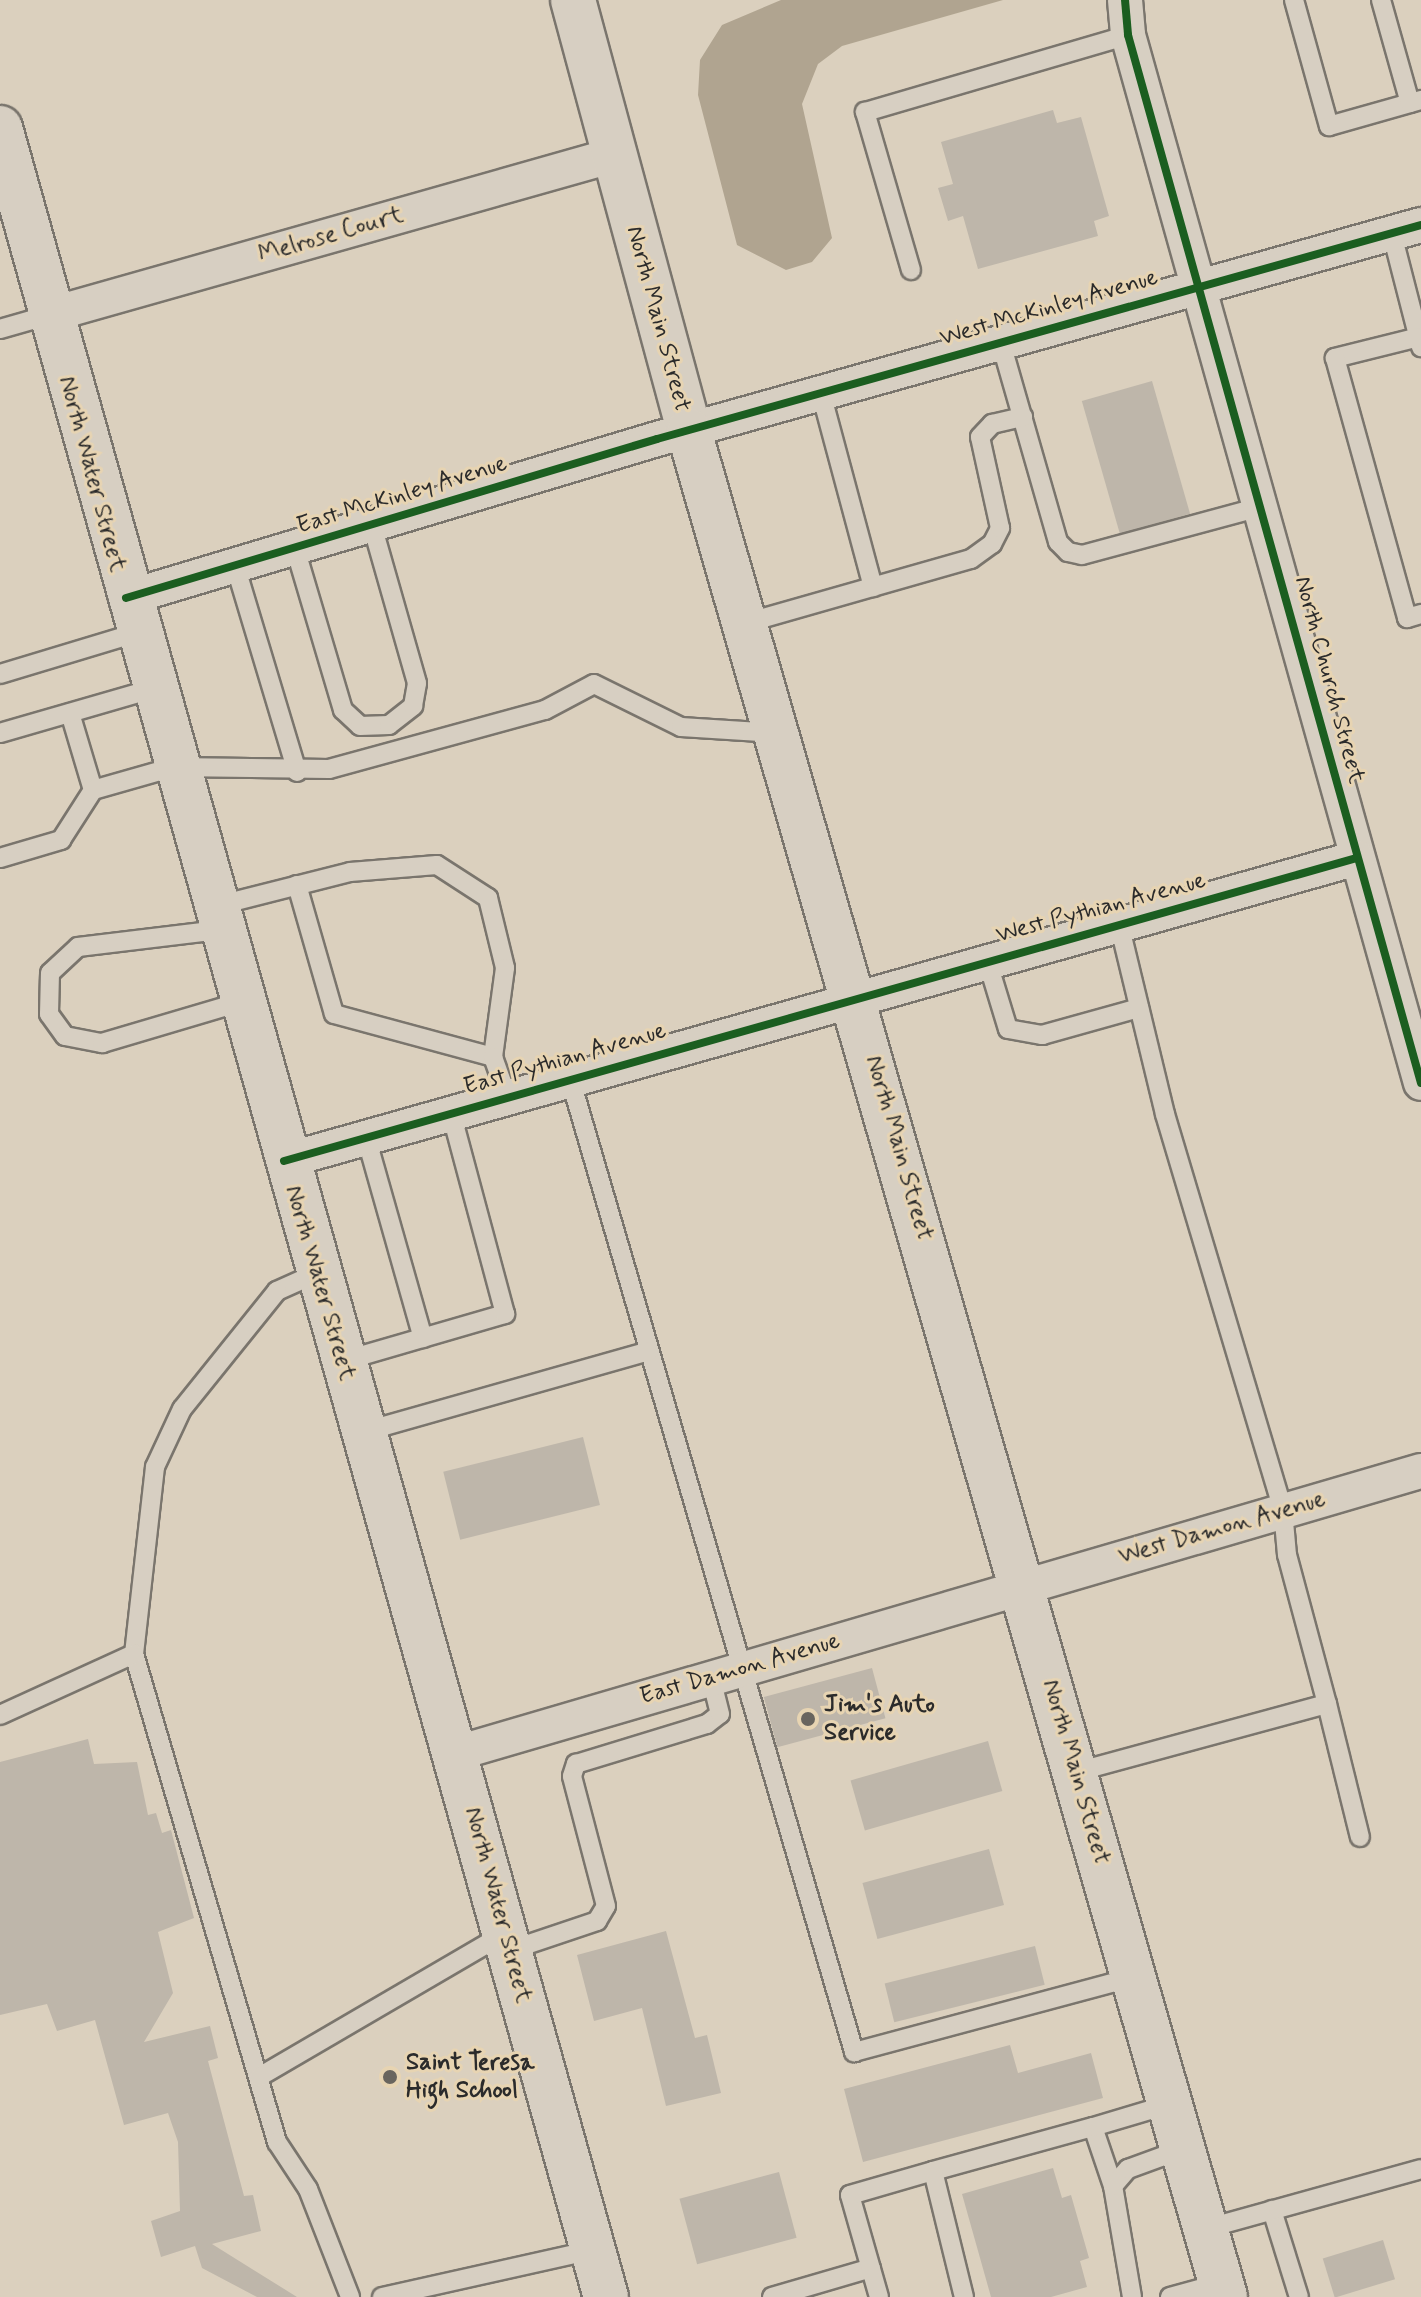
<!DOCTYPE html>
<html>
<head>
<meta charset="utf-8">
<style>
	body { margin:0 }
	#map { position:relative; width:1421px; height:2297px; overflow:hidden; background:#dbd0be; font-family:Mynerve,sans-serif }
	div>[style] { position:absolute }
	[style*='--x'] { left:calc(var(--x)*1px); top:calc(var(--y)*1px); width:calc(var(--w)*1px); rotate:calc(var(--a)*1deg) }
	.water>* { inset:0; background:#b0a490 }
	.building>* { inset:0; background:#beb6aa; transform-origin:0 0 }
	.roads { filter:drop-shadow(2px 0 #7a756d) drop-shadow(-2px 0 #7a756d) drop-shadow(0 2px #7a756d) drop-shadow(0 -2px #7a756d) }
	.service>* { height:18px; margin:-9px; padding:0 9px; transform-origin:9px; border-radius:9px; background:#d7cfc2 }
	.minor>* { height:34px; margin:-17px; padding:0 17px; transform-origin:17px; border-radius:17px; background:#d7cfc2 }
	.primary>* { height:44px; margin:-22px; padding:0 22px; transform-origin:22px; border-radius:22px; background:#d7cfc2 }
	.cycleway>* { height:8px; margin:-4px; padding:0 4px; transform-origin:4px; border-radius:4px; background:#1b5e20 }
	.dots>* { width:22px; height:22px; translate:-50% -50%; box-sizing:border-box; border:4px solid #e7d4b2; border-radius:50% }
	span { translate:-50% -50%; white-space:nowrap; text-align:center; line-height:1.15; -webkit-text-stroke:6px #e7d4b2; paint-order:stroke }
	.street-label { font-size:24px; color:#2b2b2b }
	.poi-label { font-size:24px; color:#2b2b2b; font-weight:700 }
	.left { translate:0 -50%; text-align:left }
</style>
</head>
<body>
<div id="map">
	<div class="water">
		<i style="clip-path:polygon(781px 0,1003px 0,842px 46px,818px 64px,802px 104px,832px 238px,812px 262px,786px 270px,737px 245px,698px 95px,700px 60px,722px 25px)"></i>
	</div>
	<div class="building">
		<i style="clip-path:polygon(1053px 110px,1057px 123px,1081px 117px,1109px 216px,1094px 221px,1098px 236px,978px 269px,963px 216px,948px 221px,938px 188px,953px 184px,941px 142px)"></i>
		<i style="left:1152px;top:381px;width:138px;height:73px;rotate:74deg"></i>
		<i style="left:583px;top:1437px;width:70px;height:144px;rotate:76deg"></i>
		<i style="left:872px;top:1668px;width:52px;height:112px;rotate:75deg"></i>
		<i style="clip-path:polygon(88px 1739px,94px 1764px,137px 1762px,148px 1815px,156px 1813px,162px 1833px,171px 1830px,194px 1918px,158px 1932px,173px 1993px,144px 2042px,210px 2026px,218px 2058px,208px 2061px,244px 2196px,253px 2195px,261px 2231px,212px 2244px,297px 2297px,257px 2297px,202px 2268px,195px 2246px,161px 2257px,151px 2221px,180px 2211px,178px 2142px,168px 2113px,124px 2125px,95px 2020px,57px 2031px,47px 2004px,0 2015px,0 1762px)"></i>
		<i style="left:988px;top:1741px;width:52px;height:143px;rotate:74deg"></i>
		<i style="left:989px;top:1849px;width:58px;height:131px;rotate:75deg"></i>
		<i style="clip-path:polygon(666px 1931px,695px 2038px,707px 2035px,721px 2093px,666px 2106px,642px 2008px,594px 2021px,577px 1955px)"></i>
		<i style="left:1035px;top:1946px;width:40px;height:155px;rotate:76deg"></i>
		<i style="clip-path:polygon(1010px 2045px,1018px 2073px,1091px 2053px,1103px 2098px,863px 2162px,844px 2089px)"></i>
		<i style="clip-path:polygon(1053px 2168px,1062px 2198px,1071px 2195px,1089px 2258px,1080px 2261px,1087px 2287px,1051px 2297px,991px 2297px,962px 2194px)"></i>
		<i style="left:779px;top:2172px;width:68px;height:103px;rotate:75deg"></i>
		<i style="left:1383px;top:2240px;width:41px;height:63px;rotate:73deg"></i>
	</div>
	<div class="roads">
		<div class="service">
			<i style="--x:1294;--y:0;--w:131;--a:74.5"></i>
			<i style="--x:1329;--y:126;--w:96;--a:-15.8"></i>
			<i style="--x:1381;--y:0;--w:107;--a:74.3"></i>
			<i style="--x:1392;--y:234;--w:117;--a:75.6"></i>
			<i style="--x:911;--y:270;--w:165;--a:-106.2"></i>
			<i style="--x:865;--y:112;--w:274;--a:-16.3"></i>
			<i style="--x:0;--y:329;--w:51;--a:-15.9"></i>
			<i style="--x:1419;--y:337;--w:87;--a:166"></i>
			<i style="--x:1335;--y:358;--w:270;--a:74.5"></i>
			<i style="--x:1407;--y:618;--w:15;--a:-16"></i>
			<i style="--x:1001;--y:343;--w:207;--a:74"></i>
			<i style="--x:1058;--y:542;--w:14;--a:45"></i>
			<i style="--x:1068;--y:552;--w:14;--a:12"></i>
			<i style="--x:1082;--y:555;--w:184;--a:-15.1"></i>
			<i style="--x:821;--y:393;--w:201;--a:75"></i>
			<i style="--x:295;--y:548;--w:169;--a:73.5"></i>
			<i style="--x:343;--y:710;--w:23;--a:43"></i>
			<i style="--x:360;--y:726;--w:29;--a:-2"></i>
			<i style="--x:389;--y:725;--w:31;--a:-38"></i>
			<i style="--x:413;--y:706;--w:23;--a:-80"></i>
			<i style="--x:417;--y:683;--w:164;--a:-105.9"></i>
			<i style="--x:235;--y:565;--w:216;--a:73.3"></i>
			<i style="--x:746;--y:623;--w:234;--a:-15.9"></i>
			<i style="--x:971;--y:559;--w:26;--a:-36"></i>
			<i style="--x:992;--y:544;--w:18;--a:-63"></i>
			<i style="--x:1000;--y:528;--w:93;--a:-102.4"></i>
			<i style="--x:980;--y:437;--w:18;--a:-47"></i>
			<i style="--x:992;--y:424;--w:32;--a:-13"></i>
			<i style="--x:0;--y:674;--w:142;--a:-16.8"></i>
			<i style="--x:70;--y:713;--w:80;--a:73.4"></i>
			<i style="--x:0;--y:733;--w:158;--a:-16.1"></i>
			<i style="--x:0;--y:858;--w:64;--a:-16.4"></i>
			<i style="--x:61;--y:840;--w:59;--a:-57.4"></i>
			<i style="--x:93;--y:790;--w:84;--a:-15.9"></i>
			<i style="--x:174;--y:767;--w:155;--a:0.7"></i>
			<i style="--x:329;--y:769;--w:224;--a:-15.3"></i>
			<i style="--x:545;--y:710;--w:55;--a:-28"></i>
			<i style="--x:594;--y:684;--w:97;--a:26.3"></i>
			<i style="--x:681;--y:727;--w:95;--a:3.6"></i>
			<i style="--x:297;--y:885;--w:134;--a:74"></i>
			<i style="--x:334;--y:1014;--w:165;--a:15.1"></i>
			<i style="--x:216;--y:906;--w:138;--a:-14.2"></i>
			<i style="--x:350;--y:872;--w:87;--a:-4.6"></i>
			<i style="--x:437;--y:865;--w:61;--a:32.9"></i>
			<i style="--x:488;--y:898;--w:72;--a:76.3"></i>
			<i style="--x:505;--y:968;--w:90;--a:97.7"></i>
			<i style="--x:493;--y:1057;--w:41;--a:70.3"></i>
			<i style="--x:219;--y:930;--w:142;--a:173.1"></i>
			<i style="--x:78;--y:947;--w:38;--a:137"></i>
			<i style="--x:50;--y:973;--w:41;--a:91.4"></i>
			<i style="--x:49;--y:1014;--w:27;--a:54"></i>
			<i style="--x:65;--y:1036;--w:38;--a:11"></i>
			<i style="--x:102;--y:1043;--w:144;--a:-16.5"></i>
			<i style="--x:987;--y:960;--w:72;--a:73.1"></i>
			<i style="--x:1008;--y:1029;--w:35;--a:10"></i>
			<i style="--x:1042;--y:1035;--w:101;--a:-15.6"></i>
			<i style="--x:570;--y:1078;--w:1015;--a:73.74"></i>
			<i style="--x:854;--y:2052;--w:290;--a:-15"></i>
			<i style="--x:366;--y:1137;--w:209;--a:74.2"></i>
			<i style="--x:317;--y:1273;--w:44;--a:155.8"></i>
			<i style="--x:277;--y:1291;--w:151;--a:128.8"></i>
			<i style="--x:182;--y:1409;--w:64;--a:115"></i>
			<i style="--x:155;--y:1467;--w:188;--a:96.4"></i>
			<i style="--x:134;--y:1654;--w:509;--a:73.67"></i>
			<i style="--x:277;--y:2142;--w:56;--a:56.6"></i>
			<i style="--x:308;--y:2189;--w:116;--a:68.7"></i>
			<i style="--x:343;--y:1361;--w:169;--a:-16.2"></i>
			<i style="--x:505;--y:1314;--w:208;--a:-105"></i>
			<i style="--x:363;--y:1432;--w:297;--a:-15.8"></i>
			<i style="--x:1327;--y:1704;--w:137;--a:76.1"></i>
			<i style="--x:0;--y:1715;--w:147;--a:-24.5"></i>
			<i style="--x:1076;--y:1772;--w:260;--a:-15.2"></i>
			<i style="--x:1327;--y:1704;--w:154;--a:-105"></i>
			<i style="--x:1287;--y:1555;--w:45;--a:-95.1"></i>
			<i style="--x:1283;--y:1510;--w:413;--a:-106.6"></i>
			<i style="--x:1165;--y:1114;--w:195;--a:-103.6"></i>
			<i style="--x:511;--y:1950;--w:91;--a:-18.6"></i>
			<i style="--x:597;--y:1921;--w:17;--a:-59"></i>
			<i style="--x:606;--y:1906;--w:134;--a:-104.7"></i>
			<i style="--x:572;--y:1776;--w:13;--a:-72"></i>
			<i style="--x:576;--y:1764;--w:137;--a:-17"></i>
			<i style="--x:707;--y:1724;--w:16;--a:-38"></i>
			<i style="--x:720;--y:1714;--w:38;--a:-104"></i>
			<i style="--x:259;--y:2077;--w:284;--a:-30.3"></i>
			<i style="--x:933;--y:2171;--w:166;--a:-15.4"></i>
			<i style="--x:1113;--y:2186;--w:62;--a:-108.7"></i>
			<i style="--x:1093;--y:2127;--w:80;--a:-16.6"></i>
			<i style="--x:1272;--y:2210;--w:91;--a:72.8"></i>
			<i style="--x:1205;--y:2229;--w:224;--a:-15.5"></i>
			<i style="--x:382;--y:2297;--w:216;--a:-12.6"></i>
			<i style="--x:772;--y:2297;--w:103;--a:-16.3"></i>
			<i style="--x:879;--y:2297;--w:106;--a:-105.9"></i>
			<i style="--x:850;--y:2195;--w:86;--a:-16.1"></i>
			<i style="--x:933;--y:2171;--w:130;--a:76.2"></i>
			<i style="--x:1132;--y:2297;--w:113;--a:-99.7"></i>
			<i style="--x:1113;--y:2186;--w:23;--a:-49"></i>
			<i style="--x:1128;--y:2169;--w:59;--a:-20"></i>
			<i style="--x:1170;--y:2297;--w:53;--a:-15.4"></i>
		</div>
		<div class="minor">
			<i style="--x:1125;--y:0;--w:35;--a:85"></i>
			<i style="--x:1128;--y:35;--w:1088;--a:74.38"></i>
			<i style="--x:49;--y:315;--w:587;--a:-15.81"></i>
			<i style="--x:126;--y:598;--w:554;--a:-16.67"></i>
			<i style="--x:657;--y:439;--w:793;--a:-15.65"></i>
			<i style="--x:284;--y:1161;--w:1115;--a:-15.77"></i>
			<i style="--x:457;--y:1753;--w:1004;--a:-16.31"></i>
		</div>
		<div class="primary">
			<i style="--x:573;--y:0;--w:446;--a:74.9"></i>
			<i style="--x:689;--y:431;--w:1941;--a:73.97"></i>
			<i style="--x:0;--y:128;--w:2252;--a:74.39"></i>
		</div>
	</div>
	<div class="cycleway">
		<i style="--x:1125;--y:0;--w:35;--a:85"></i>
		<i style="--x:1128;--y:35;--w:1088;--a:74.38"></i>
		<i style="--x:126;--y:598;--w:554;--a:-16.67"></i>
		<i style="--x:657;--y:439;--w:793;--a:-15.65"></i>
		<i style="--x:284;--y:1161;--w:1115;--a:-15.77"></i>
	</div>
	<div class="dots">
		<i style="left:808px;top:1719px;background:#69655e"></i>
		<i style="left:390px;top:2077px;background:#69655e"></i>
	</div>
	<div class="street-label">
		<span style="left:331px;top:235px;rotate:-16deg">Melrose Court</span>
		<span style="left:1049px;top:308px;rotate:-16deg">West McKinley Avenue</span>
		<span style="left:658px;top:319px;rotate:75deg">North Main Street</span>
		<span style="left:92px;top:474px;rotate:75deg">North Water Street</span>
		<span style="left:402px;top:495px;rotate:-17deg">East McKinley Avenue</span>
		<span style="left:1329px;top:680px;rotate:75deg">North Church Street</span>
		<span style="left:1101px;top:908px;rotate:-15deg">West Pythian Avenue</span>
		<span style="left:565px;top:1059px;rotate:-16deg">East Pythian Avenue</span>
		<span style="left:899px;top:1148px;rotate:74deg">North Main Street</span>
		<span style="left:320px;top:1283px;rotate:74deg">North Water Street</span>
		<span style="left:1222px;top:1528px;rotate:-16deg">West Damon Avenue</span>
		<span style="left:740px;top:1669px;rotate:-16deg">East Damon Avenue</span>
		<span style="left:1076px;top:1772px;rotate:74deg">North Main Street</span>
		<span style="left:498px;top:1905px;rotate:75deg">North Water Street</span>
	</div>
	<div class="poi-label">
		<span class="left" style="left:824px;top:1719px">Jim's Auto<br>Service</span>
		<span class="left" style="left:406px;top:2077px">Saint Teresa<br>High School</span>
	</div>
</div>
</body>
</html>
